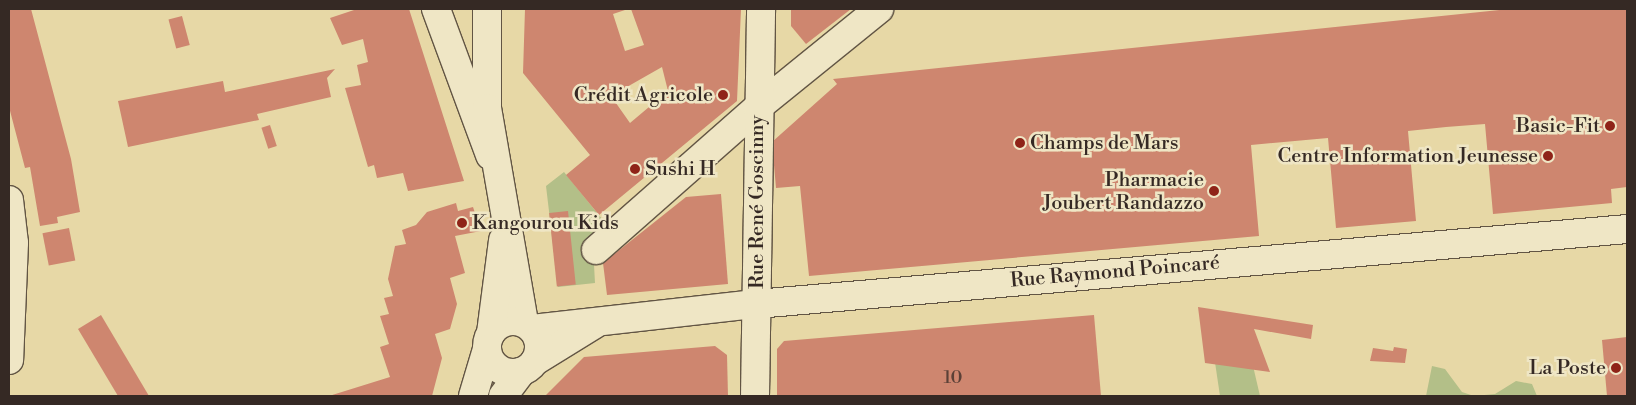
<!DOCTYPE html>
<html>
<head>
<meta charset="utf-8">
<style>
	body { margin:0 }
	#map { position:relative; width:1636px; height:405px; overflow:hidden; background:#e7d8a6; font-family:"Libre Bodoni",serif }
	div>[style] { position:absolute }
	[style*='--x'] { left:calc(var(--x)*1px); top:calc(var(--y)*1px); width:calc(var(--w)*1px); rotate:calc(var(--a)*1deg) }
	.green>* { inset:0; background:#b3bf88 }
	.building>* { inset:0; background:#ce866f; transform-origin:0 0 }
	.roads { filter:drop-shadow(1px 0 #625544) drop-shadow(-1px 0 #625544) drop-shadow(0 1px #625544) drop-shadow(0 -1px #625544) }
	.street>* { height:28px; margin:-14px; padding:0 14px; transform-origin:14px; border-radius:14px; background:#efe6c5 }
	.secondary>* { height:28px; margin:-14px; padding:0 14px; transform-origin:14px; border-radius:14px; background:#efe6c5 }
	.secondary>.ring { margin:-14px; padding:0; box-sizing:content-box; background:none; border:28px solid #efe6c5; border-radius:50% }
	.dots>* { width:14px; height:14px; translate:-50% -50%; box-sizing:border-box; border:2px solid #efe6c5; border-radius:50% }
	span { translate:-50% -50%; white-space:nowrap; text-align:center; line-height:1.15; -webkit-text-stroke:5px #efe6c5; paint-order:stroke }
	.number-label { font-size:18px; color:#5b4037 }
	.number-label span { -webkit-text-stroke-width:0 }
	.poi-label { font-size:20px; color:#352924 }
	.right { translate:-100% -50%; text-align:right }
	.left { translate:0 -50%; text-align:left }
	.street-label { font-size:20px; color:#352924 }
	.frame { position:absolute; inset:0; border:10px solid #352924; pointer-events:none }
</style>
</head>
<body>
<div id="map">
	<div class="green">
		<i style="clip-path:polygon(564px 172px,611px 230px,593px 246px,595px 283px,558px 287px,546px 186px)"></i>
		<i style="clip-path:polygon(1209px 322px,1250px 353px,1260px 396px,1220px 396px)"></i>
		<i style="clip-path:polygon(1432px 366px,1445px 369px,1462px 392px,1474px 396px,1495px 394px,1516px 381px,1532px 384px,1537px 396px,1426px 396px)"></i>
	</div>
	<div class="building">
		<i style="clip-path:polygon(9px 9px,31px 9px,71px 159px,80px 212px,57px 217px,58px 223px,40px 226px,30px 167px,25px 168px,9px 107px)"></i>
		<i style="clip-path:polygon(357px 9px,409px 9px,464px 181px,408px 191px,403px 173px,377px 178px,374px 165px,368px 167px,345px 88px,361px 85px,357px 65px,368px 62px,363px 39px,342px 45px,330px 18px)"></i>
		<i style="clip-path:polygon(evenodd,525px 9px,628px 9px,613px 14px,625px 51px,644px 45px,631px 9px,741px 9px,737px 101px,599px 215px,566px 175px,590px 155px,523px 73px,525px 9px,662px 67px,668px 91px,630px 123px,611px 96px,662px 67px)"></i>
		<i style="clip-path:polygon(791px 9px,851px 9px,806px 44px,791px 26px)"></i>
		<i style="clip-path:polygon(1509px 9px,1627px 9px,1627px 187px,1611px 189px,1612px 203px,1493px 214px,1485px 124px,1446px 127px,1408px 131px,1416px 221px,1336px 228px,1328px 138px,1251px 145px,1259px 236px,809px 276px,800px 186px,776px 188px,772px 142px,837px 84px,833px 79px)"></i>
		<i style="left:182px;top:16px;width:30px;height:14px;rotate:75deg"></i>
		<i style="clip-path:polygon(335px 69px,327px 78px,331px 97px,257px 114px,259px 120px,128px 147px,118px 101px,223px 81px,225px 92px)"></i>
		<i style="left:270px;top:125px;width:22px;height:9px;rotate:72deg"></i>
		<i style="clip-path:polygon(721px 194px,728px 284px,607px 295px,603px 263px,686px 197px)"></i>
		<i style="clip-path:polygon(456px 203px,458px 211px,473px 207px,481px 231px,455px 236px,465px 273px,450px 278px,457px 304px,450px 329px,435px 334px,442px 358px,432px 396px,329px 396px,390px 377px,380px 347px,389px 344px,380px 316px,389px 314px,384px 298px,393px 296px,388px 279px,395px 246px,406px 244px,402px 230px,416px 225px,427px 212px)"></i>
		<i style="left:568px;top:211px;width:74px;height:19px;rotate:84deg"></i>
		<i style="left:69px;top:228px;width:33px;height:27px;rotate:79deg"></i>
		<i style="clip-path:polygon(1198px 307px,1313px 325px,1311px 339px,1254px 329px,1270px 372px,1205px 363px)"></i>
		<i style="clip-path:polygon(101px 315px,149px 396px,118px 396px,78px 329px)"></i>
		<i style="clip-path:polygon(1094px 315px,1101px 396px,777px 396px,777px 349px,784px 341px)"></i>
		<i style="clip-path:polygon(1627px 337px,1627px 396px,1607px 396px,1602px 340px)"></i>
		<i style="clip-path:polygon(715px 346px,727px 355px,728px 396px,545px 396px,584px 357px)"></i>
		<i style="clip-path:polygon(1394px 347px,1407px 349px,1405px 363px,1370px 361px,1373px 348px,1393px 351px)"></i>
	</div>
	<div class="roads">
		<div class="street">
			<i style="--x:436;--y:9;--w:156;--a:69.7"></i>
			<i style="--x:9;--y:200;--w:43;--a:83.4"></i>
			<i style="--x:14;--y:243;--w:117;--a:92.4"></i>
			<i style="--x:596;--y:250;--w:216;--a:-41.4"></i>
			<i style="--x:758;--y:107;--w:156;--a:-39"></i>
			<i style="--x:532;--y:329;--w:225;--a:-6.4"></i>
			<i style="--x:756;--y:304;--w:874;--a:-4.92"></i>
			<i style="--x:535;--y:361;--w:70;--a:-31.7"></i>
			<i style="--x:755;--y:396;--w:387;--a:-89.1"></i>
		</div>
		<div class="secondary">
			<i style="--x:487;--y:9;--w:99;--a:90"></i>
			<i style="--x:487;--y:108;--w:218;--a:80.2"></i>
			<i class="ring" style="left:487px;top:321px;width:24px;height:24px"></i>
			<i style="--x:491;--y:333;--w:94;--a:-82.6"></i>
			<i style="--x:473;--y:396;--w:49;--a:-73.4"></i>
			<i style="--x:503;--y:396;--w:31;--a:-53"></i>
		</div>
	</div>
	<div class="dots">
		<i style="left:723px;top:95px;background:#8f2418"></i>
		<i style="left:1610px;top:126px;background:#8f2418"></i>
		<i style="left:1020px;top:143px;background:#8f2418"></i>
		<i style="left:1548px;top:156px;background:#8f2418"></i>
		<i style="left:635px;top:169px;background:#8f2418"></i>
		<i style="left:1214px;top:191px;background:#8f2418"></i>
		<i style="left:462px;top:223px;background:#8f2418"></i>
		<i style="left:1616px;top:368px;background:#8f2418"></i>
	</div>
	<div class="number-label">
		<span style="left:953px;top:378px">10</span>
	</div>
	<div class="poi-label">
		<span class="right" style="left:713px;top:95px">Crédit Agricole</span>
		<span class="right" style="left:1600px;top:126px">Basic-Fit</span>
		<span class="left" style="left:1030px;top:143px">Champs de Mars</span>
		<span class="right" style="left:1538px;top:156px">Centre Information Jeunesse</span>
		<span class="left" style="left:645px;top:169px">Sushi H</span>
		<span class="right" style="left:1204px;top:192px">Pharmacie<br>Joubert Randazzo</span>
		<span class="left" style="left:472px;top:223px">Kangourou Kids</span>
		<span class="right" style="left:1606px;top:368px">La Poste</span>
	</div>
	<div class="street-label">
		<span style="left:757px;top:202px;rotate:-90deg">Rue René Goscinny</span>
		<span style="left:1115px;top:272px;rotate:-5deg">Rue Raymond Poincaré</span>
	</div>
	<div class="frame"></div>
</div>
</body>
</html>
